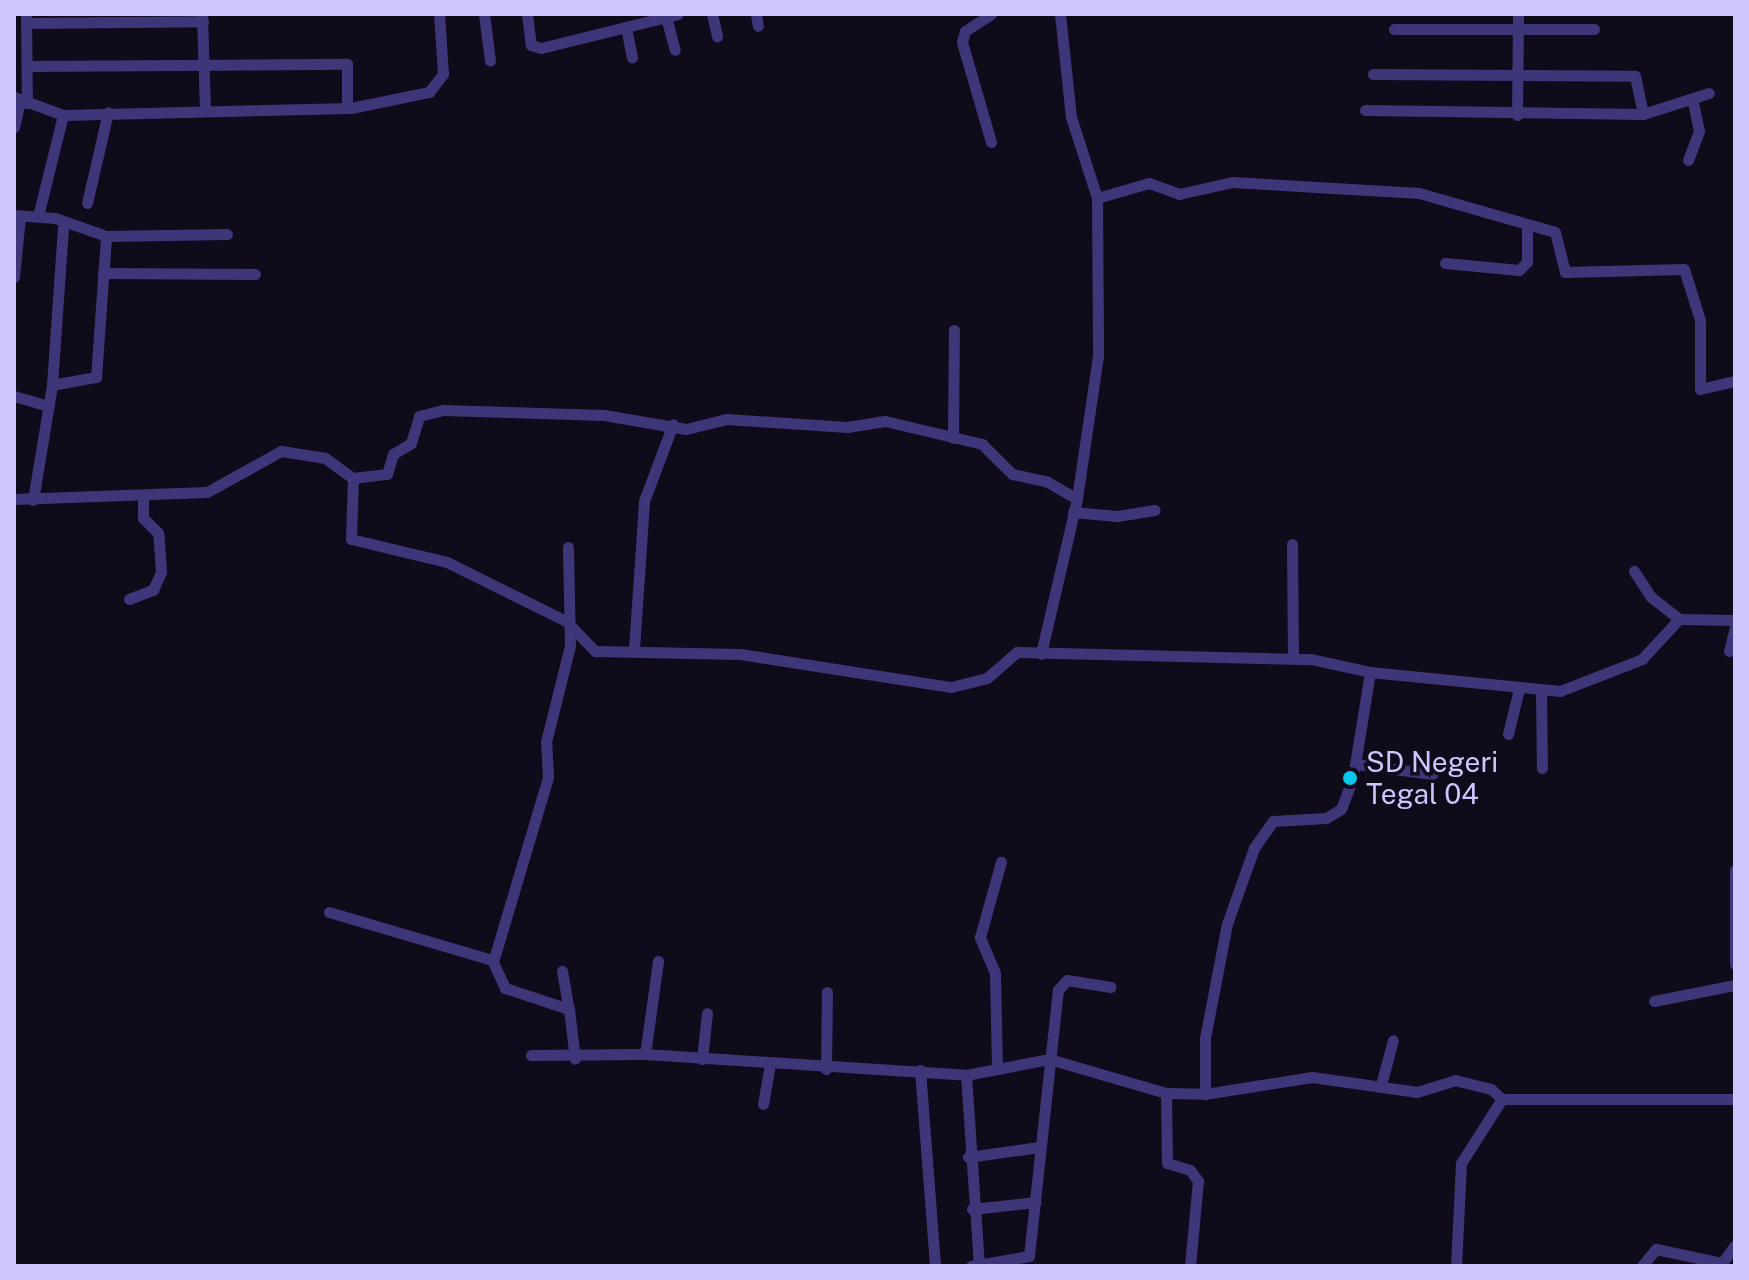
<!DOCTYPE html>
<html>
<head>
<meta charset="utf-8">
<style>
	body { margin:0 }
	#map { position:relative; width:1749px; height:1280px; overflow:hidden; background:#0f0b1b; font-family:"Public Sans",sans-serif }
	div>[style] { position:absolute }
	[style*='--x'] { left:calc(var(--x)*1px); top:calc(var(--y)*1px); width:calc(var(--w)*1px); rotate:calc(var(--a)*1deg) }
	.minor>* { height:11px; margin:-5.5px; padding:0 5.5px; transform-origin:5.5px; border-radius:5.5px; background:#3d3779 }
	.dots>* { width:22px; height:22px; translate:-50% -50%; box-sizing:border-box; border:4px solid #0f0b1b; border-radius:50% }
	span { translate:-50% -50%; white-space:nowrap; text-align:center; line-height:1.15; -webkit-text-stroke:7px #0f0b1b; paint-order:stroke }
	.poi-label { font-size:28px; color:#d0c6fe }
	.left { translate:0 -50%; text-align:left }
	.frame { position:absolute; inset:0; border:16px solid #d0c6fe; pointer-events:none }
</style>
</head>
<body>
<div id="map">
	<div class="minor">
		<i style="--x:26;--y:14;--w:89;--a:89.4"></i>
		<i style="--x:484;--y:14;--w:47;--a:82.7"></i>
		<i style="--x:527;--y:14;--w:31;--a:83"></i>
		<i style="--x:531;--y:45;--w:10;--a:17"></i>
		<i style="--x:541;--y:48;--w:141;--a:-13.9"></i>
		<i style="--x:712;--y:14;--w:23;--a:77"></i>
		<i style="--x:756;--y:14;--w:12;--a:81"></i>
		<i style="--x:1060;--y:14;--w:104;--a:83.9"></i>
		<i style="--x:1071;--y:117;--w:85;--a:72.2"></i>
		<i style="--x:1097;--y:198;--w:158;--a:89.6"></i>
		<i style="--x:1098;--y:356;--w:145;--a:98.4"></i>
		<i style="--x:202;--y:15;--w:95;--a:88.2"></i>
		<i style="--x:666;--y:17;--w:34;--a:75"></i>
		<i style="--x:26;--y:23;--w:177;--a:-0.6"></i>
		<i style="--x:626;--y:27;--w:31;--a:79"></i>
		<i style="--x:1394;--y:29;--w:200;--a:0"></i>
		<i style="--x:27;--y:66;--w:320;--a:-0.4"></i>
		<i style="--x:347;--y:64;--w:44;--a:90"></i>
		<i style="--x:1373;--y:74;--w:262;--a:0.4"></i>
		<i style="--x:1635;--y:76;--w:39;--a:78"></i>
		<i style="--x:14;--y:97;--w:52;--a:20.2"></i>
		<i style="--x:1365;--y:110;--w:278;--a:0.8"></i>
		<i style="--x:1643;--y:114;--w:69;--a:-17.7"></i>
		<i style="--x:1517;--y:115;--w:101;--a:-89.4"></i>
		<i style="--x:14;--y:127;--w:28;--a:-77"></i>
		<i style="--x:991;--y:142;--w:104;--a:-106.2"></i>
		<i style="--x:962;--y:42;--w:11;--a:-75"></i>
		<i style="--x:965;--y:31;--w:31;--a:-33"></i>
		<i style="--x:1688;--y:160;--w:31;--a:-69"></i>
		<i style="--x:1699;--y:131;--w:33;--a:-102"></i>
		<i style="--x:1097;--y:198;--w:54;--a:-16.1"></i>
		<i style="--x:1149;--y:183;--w:32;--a:20"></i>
		<i style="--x:1179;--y:194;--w:54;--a:-12.8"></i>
		<i style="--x:1232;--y:182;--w:187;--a:3.4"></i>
		<i style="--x:1419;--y:193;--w:141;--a:16"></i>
		<i style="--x:1555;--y:232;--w:41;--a:76"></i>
		<i style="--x:1565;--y:272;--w:119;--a:-1.4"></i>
		<i style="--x:1684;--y:269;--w:53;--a:72.6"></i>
		<i style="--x:1700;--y:320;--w:69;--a:90"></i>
		<i style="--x:1700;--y:389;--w:36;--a:-13"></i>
		<i style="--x:87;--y:203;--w:93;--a:-77"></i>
		<i style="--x:14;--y:215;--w:41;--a:4.2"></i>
		<i style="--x:55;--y:218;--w:54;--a:19.4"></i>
		<i style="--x:106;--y:236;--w:121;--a:-0.9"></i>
		<i style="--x:38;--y:216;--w:104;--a:-76.1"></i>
		<i style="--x:63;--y:115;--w:288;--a:-1.4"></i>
		<i style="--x:351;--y:108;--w:80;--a:-11.6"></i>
		<i style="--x:429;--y:92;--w:23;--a:-52"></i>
		<i style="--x:443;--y:74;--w:60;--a:-93.8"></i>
		<i style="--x:1445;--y:263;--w:74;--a:5.4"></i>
		<i style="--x:1519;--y:270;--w:11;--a:-45"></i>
		<i style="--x:1527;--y:262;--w:37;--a:-90"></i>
		<i style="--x:103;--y:273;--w:152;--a:0.4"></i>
		<i style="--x:14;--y:277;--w:60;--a:-84.3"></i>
		<i style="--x:52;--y:385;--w:45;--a:-10.3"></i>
		<i style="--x:96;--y:377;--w:141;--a:-85.9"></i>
		<i style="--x:14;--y:396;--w:36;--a:16"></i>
		<i style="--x:953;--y:438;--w:108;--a:-89.5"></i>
		<i style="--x:353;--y:478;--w:61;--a:91.9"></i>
		<i style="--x:351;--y:539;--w:99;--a:13.5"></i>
		<i style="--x:447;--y:562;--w:133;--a:26.4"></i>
		<i style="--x:566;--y:621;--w:42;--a:46"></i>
		<i style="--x:595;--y:651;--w:145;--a:1.2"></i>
		<i style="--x:740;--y:654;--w:214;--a:8.9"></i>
		<i style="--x:951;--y:687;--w:37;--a:-14"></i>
		<i style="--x:987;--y:678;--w:40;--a:-41"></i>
		<i style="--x:1017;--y:652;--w:294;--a:1.4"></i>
		<i style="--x:1311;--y:659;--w:60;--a:12.4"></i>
		<i style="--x:353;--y:478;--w:34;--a:-7"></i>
		<i style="--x:387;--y:474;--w:21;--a:-73"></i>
		<i style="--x:393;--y:454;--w:21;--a:-31"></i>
		<i style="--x:411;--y:443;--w:28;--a:-73"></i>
		<i style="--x:419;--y:416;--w:25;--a:-14"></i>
		<i style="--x:443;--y:410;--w:161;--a:1.8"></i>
		<i style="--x:604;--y:415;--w:83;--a:9.7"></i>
		<i style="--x:686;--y:429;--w:41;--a:-14"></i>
		<i style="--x:726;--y:419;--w:121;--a:3.8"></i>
		<i style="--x:847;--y:427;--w:38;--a:-9"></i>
		<i style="--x:885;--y:421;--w:100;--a:13.3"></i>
		<i style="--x:982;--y:444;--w:42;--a:45"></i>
		<i style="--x:1012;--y:474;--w:35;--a:12"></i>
		<i style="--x:1046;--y:481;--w:36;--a:30"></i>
		<i style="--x:1077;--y:499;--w:159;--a:103.1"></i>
		<i style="--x:14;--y:499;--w:193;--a:-2.1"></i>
		<i style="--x:207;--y:492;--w:85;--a:-29"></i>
		<i style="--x:281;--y:451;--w:45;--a:9"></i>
		<i style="--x:325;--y:458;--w:34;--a:36"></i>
		<i style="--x:33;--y:500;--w:117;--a:-80.6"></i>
		<i style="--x:52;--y:385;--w:158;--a:-86"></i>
		<i style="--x:1073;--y:512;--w:44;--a:5.2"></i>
		<i style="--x:1117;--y:516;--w:38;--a:-9"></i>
		<i style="--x:1292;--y:544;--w:114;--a:89.5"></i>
		<i style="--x:1634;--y:571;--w:31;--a:57"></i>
		<i style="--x:1651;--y:597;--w:36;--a:38"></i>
		<i style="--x:129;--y:599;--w:26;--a:-21"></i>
		<i style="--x:153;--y:590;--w:20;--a:-66"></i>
		<i style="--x:161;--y:572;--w:39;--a:-94"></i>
		<i style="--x:158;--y:533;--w:21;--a:-135"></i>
		<i style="--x:143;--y:518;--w:21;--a:-90"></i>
		<i style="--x:634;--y:649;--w:148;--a:-86.1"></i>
		<i style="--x:644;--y:501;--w:82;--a:-69.4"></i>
		<i style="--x:1729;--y:651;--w:25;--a:-76"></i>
		<i style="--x:1541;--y:691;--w:77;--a:89.3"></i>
		<i style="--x:1508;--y:734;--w:46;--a:-76.3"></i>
		<i style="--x:1356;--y:764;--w:77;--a:7.5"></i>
		<i style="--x:1735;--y:870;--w:94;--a:90"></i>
		<i style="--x:329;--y:912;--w:170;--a:16.4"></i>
		<i style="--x:492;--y:960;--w:31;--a:65"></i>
		<i style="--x:505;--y:988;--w:67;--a:18.2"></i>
		<i style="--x:569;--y:1009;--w:50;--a:83.2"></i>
		<i style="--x:493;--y:962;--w:193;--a:-73.4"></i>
		<i style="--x:548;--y:777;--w:35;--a:-93"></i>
		<i style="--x:546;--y:742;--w:99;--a:-76"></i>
		<i style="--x:570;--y:646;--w:99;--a:-91.2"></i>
		<i style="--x:562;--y:971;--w:39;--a:80"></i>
		<i style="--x:1654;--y:1001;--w:83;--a:-11.2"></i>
		<i style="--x:645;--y:1054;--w:94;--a:-82"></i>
		<i style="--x:531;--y:1055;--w:114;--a:-0.5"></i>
		<i style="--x:645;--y:1054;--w:322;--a:3.7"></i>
		<i style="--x:966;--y:1075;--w:85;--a:-10.9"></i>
		<i style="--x:1049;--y:1059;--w:122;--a:16.2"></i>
		<i style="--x:1166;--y:1093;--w:39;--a:1"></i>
		<i style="--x:702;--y:1059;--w:46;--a:-83.8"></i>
		<i style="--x:997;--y:1068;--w:95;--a:-91.2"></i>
		<i style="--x:995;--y:973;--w:39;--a:-113"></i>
		<i style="--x:980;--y:937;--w:78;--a:-74.4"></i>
		<i style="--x:826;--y:1069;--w:77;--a:-89.3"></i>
		<i style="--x:920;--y:1070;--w:197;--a:85.6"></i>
		<i style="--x:966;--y:1075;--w:190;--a:86.1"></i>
		<i style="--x:1382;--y:1081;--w:42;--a:-75"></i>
		<i style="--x:1166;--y:1093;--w:70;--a:89.2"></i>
		<i style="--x:1167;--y:1163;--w:24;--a:17"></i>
		<i style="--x:1190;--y:1170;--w:14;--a:54"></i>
		<i style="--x:1198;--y:1181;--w:85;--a:95.4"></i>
		<i style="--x:1502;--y:1099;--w:233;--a:0"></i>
		<i style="--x:763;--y:1104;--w:39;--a:-80"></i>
		<i style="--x:968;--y:1157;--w:72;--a:-8"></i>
		<i style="--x:972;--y:1209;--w:64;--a:-6.2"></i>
		<i style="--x:971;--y:1266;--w:59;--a:-9.8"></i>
		<i style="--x:1029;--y:1256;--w:268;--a:-83.8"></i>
		<i style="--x:1058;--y:990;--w:13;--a:-48"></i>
		<i style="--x:1067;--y:980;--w:44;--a:9.2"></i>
		<i style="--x:1456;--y:1266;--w:103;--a:-87.2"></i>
		<i style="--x:1461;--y:1163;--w:76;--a:-57.4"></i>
		<i style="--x:1502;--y:1099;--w:15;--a:-138"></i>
		<i style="--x:1491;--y:1089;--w:36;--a:-166"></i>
		<i style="--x:1456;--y:1080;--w:41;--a:162.9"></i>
		<i style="--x:1417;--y:1092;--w:106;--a:-171.9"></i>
		<i style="--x:1312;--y:1077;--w:108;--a:171"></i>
		<i style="--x:1205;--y:1094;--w:56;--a:-90"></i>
		<i style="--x:1205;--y:1038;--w:116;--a:-79.1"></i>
		<i style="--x:1227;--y:924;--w:81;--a:-70.4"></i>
		<i style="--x:1254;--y:848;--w:33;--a:-55"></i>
		<i style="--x:1273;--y:821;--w:53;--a:-3.2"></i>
		<i style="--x:1326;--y:818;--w:17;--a:-31"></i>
		<i style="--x:1341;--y:809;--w:34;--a:-69"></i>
		<i style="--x:1353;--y:777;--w:106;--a:-80.8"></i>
		<i style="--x:1370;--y:672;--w:191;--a:5.7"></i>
		<i style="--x:1560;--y:691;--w:88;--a:-21.3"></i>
		<i style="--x:1642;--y:659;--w:54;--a:-47.2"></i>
		<i style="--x:1679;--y:619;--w:56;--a:1"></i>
		<i style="--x:1642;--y:1266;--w:22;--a:-51"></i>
		<i style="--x:1656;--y:1249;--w:67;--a:12"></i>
		<i style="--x:1722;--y:1263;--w:22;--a:-54"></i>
	</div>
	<div class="dots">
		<i style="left:1350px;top:778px;background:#05c7eb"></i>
	</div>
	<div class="poi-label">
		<span class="left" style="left:1366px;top:778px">SD Negeri<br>Tegal 04</span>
	</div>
	<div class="frame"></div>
</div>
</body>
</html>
